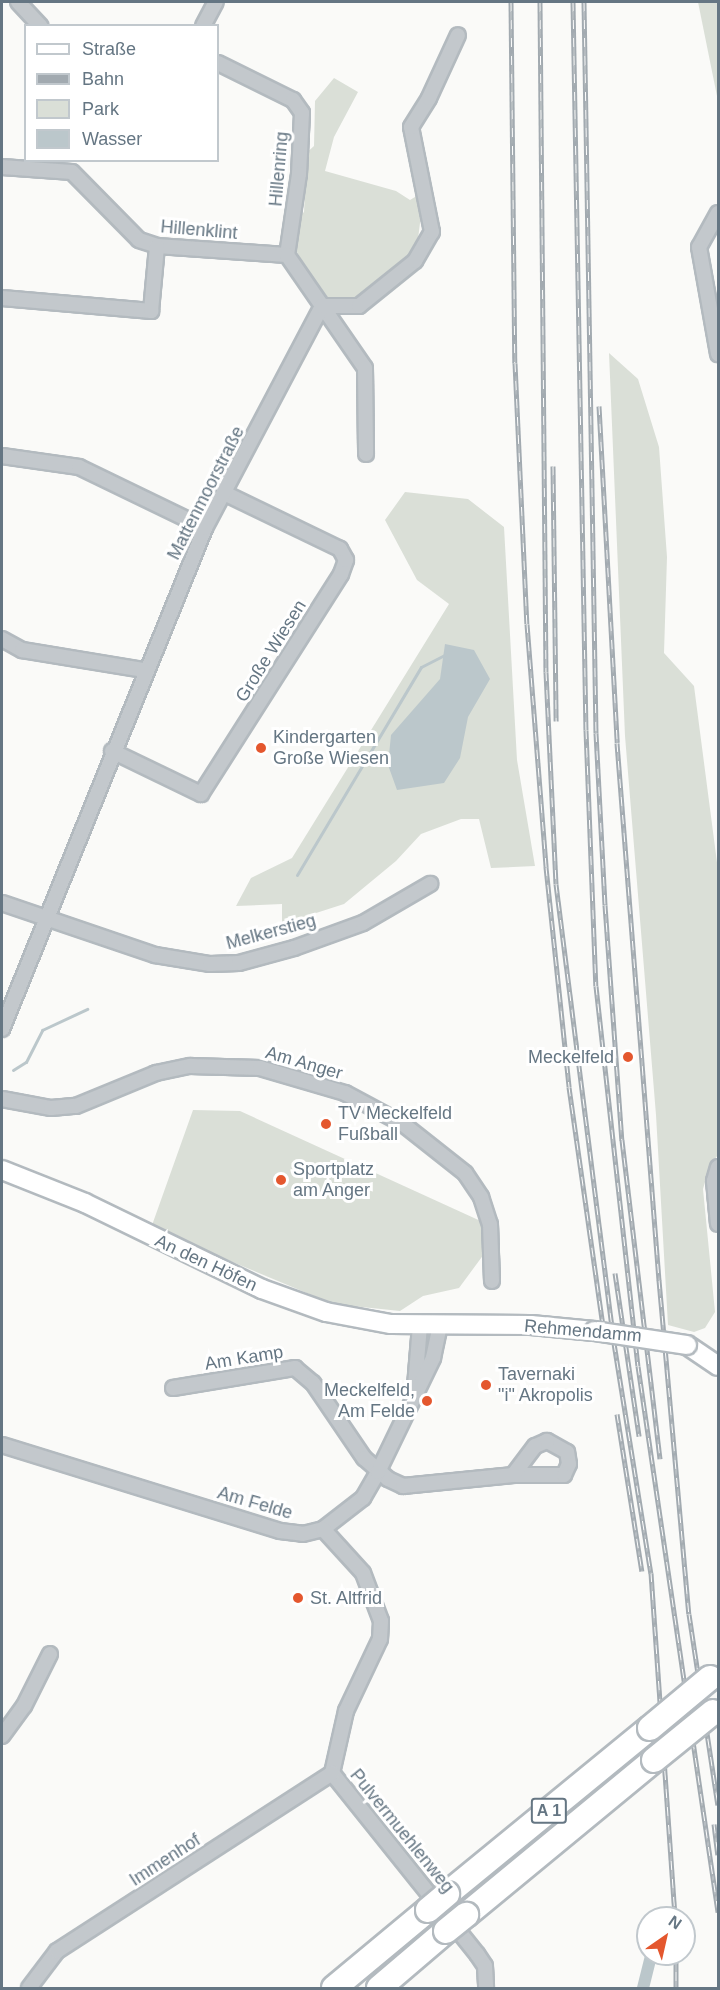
<!DOCTYPE html>
<html>
<head>
<meta charset="utf-8">
<style>
	body { margin:0 }
	#map { position:relative; width:720px; height:1990px; overflow:hidden; background:#fafaf8; font-family:Arial,sans-serif }
	div>[style] { position:absolute }
	[style*='--x'] { left:calc(var(--x)*1px); top:calc(var(--y)*1px); width:calc(var(--w)*1px); rotate:calc(var(--a)*1deg) }
	.green>* { inset:0; background:#dadfd7 }
	.water>* { inset:0; background:#bbc7cb }
	.stream>* { height:3px; margin:-1.5px; padding:0 1.5px; transform-origin:1.5px; border-radius:1.5px; background:#bbc7cb }
	.canal>* { height:12px; margin:-6px; padding:0 6px; transform-origin:6px; border-radius:6px; background:#bbc7cb }
	.roads { filter:drop-shadow(2px 0 #b3babf) drop-shadow(-2px 0 #b3babf) drop-shadow(0 2px #b3babf) drop-shadow(0 -2px #b3babf) }
	.street>* { height:14px; margin:-7px; padding:0 7px; transform-origin:7px; border-radius:7px; background:#c3c8cc }
	.secondary>* { height:18px; margin:-9px; padding:0 9px; transform-origin:9px; border-radius:9px; background:#fff }
	.highway>* { height:24px; margin:-12px; padding:0 12px; transform-origin:12px; border-radius:12px; background:#fff }
	.rail>* { height:5px; margin-top:-2.5px; transform-origin:0; background:repeating-linear-gradient(90deg,#fff 0 9px,#a2aab0 0 18px); box-sizing:border-box; border-block:2px solid #a2aab0 }
	.bridges { filter:drop-shadow(2px 0 #b3babf) drop-shadow(-2px 0 #b3babf) drop-shadow(0 2px #b3babf) drop-shadow(0 -2px #b3babf) }
	.secondary-bridge>* { height:18px; margin:-9px; padding:0 9px; transform-origin:9px; border-radius:9px; background:#fff }
	.highway-bridge>* { height:24px; margin:-12px; padding:0 12px; transform-origin:12px; border-radius:12px; background:#fff }
	.dots>* { width:16px; height:16px; translate:-50% -50%; box-sizing:border-box; border:3px solid #fff; border-radius:50% }
	span { translate:-50% -50%; white-space:nowrap; text-align:center; line-height:1.15; -webkit-text-stroke:6px #fff; paint-order:stroke }
	.shield-label span { padding:2px 4px; background:#fff; border:2px solid; border-radius:4px; -webkit-text-stroke-width:0 }
	.shield-label { font-size:16px; color:#657683; font-weight:700 }
	.street-label { font-size:18px; color:#657683 }
	.poi-label { font-size:18px; color:#657683 }
	.left { translate:0 -50%; text-align:left }
	.right { translate:-100% -50%; text-align:right }
	.frame { position:absolute; inset:0; border:3px solid #657683; pointer-events:none }
	.legend { position:absolute; left:24px; top:24px; width:195px; height:138px; box-sizing:border-box; background:#fff; border:2px solid #c1c8cd; margin:0; padding:8px 10px; list-style:none; font-size:18px; color:#657683 }
	.legend li { display:flex; align-items:center; gap:12px; height:30px }
	.legend b { width:30px; border:2px solid #c1c8cd }
	.north { position:absolute; left:636px; top:1906px; width:60px; height:60px; box-sizing:border-box; background:#fff; border:2px solid #c1c8cd; border-radius:50%; rotate:34deg; font-size:16px; font-weight:700; line-height:24px; text-align:center; color:#657683 }
	.north::after { content:''; display:block; margin:auto; width:21px; height:27px; background:#e4572e; clip-path:polygon(50% 0,100% 100%,50% 72%,0 100%) }
</style>
</head>
<body>
<div id="map">
	<div class="green">
		<i style="clip-path:polygon(698px 2px,718px 2px,718px 101px)"></i>
		<i style="clip-path:polygon(334px 78px,358px 92px,334px 137px,325px 171px,396px 191px,410px 200px,420px 194px,422px 207px,417px 247px,410px 260px,356px 301px,336px 307px,321px 298px,296px 250px,298px 218px,304px 212px,305px 192px,300px 186px,308px 177px,301px 166px,303px 156px,314px 146px,315px 101px)"></i>
		<i style="clip-path:polygon(609px 353px,638px 379px,659px 447px,667px 557px,664px 653px,694px 686px,718px 870px,718px 1155px,710px 1165px,703px 1189px,715px 1312px,705px 1328px,694px 1332px,668px 1325px,656px 1115px,625px 736px)"></i>
		<i style="clip-path:polygon(405px 492px,468px 499px,504px 527px,517px 760px,535px 866px,491px 868px,479px 819px,461px 819px,421px 834px,396px 861px,344px 904px,282px 924px,282px 904px,236px 906px,251px 878px,292px 858px,449px 604px,417px 580px,385px 520px)"></i>
		<i style="clip-path:polygon(193px 1110px,240px 1111px,485px 1223px,487px 1250px,459px 1288px,423px 1296px,400px 1311px,333px 1304px,151px 1228px)"></i>
	</div>
	<div class="water">
		<i style="clip-path:polygon(445px 644px,474px 650px,490px 679px,468px 717px,460px 758px,444px 783px,397px 790px,388px 765px,391px 735px,440px 679px)"></i>
	</div>
	<div class="stream">
		<i style="--x:297;--y:875;--w:242;--a:-59.2"></i>
		<i style="--x:421;--y:667;--w:28;--a:-27"></i>
		<i style="--x:13;--y:1070;--w:15;--a:-32"></i>
		<i style="--x:26;--y:1062;--w:36;--a:-63"></i>
		<i style="--x:42;--y:1030;--w:50;--a:-25"></i>
	</div>
	<div class="canal">
		<i style="--x:643;--y:1988;--w:33;--a:-76"></i>
	</div>
	<div class="roads">
		<div class="street">
			<i style="--x:18;--y:2;--w:33;--a:47"></i>
			<i style="--x:203;--y:26;--w:27;--a:-62"></i>
			<i style="--x:218;--y:63;--w:84;--a:26.3"></i>
			<i style="--x:293;--y:100;--w:16;--a:55"></i>
			<i style="--x:302;--y:113;--w:61;--a:92.8"></i>
			<i style="--x:299;--y:174;--w:82;--a:98.4"></i>
			<i style="--x:2;--y:167;--w:70;--a:4.1"></i>
			<i style="--x:72;--y:172;--w:95;--a:45.4"></i>
			<i style="--x:139;--y:240;--w:19;--a:18"></i>
			<i style="--x:157;--y:246;--w:130;--a:4"></i>
			<i style="--x:287;--y:255;--w:137;--a:55.4"></i>
			<i style="--x:365;--y:368;--w:86;--a:89.3"></i>
			<i style="--x:718;--y:213;--w:39;--a:119"></i>
			<i style="--x:699;--y:247;--w:109;--a:79.9"></i>
			<i style="--x:2;--y:298;--w:150;--a:5"></i>
			<i style="--x:151;--y:311;--w:65;--a:-84.7"></i>
			<i style="--x:2;--y:456;--w:78;--a:8.1"></i>
			<i style="--x:79;--y:467;--w:140;--a:25.8"></i>
			<i style="--x:2;--y:639;--w:23;--a:29"></i>
			<i style="--x:22;--y:650;--w:124;--a:9.3"></i>
			<i style="--x:112;--y:751;--w:99;--a:25.8"></i>
			<i style="--x:201;--y:794;--w:261;--a:-57.5"></i>
			<i style="--x:341;--y:574;--w:15;--a:-70"></i>
			<i style="--x:346;--y:560;--w:13;--a:-119"></i>
			<i style="--x:340;--y:549;--w:129;--a:-154.2"></i>
			<i style="--x:2;--y:903;--w:162;--a:18.8"></i>
			<i style="--x:155;--y:955;--w:56;--a:9.3"></i>
			<i style="--x:210;--y:964;--w:29;--a:-2"></i>
			<i style="--x:239;--y:963;--w:57;--a:-15.3"></i>
			<i style="--x:294;--y:948;--w:73;--a:-19.9"></i>
			<i style="--x:363;--y:923;--w:78;--a:-30.2"></i>
			<i style="--x:2;--y:1029;--w:541;--a:-67.94"></i>
			<i style="--x:205;--y:528;--w:251;--a:-62.2"></i>
			<i style="--x:322;--y:306;--w:37;--a:0"></i>
			<i style="--x:359;--y:306;--w:72;--a:-38.8"></i>
			<i style="--x:415;--y:261;--w:34;--a:-60"></i>
			<i style="--x:432;--y:232;--w:107;--a:-101.3"></i>
			<i style="--x:411;--y:127;--w:34;--a:-58"></i>
			<i style="--x:429;--y:98;--w:69;--a:-65.3"></i>
			<i style="--x:2;--y:1099;--w:50;--a:10.4"></i>
			<i style="--x:51;--y:1108;--w:25;--a:-5"></i>
			<i style="--x:76;--y:1106;--w:87;--a:-22.4"></i>
			<i style="--x:156;--y:1073;--w:35;--a:-12"></i>
			<i style="--x:190;--y:1066;--w:70;--a:1.6"></i>
			<i style="--x:260;--y:1068;--w:89;--a:16.4"></i>
			<i style="--x:345;--y:1093;--w:66;--a:28.1"></i>
			<i style="--x:403;--y:1124;--w:79;--a:38.3"></i>
			<i style="--x:465;--y:1173;--w:29;--a:56"></i>
			<i style="--x:481;--y:1197;--w:28;--a:72"></i>
			<i style="--x:490;--y:1224;--w:57;--a:88"></i>
			<i style="--x:718;--y:1167;--w:15;--a:106"></i>
			<i style="--x:714;--y:1181;--w:43;--a:84.7"></i>
			<i style="--x:415;--y:1386;--w:61;--a:-85.3"></i>
			<i style="--x:173;--y:1388;--w:124;--a:-9.3"></i>
			<i style="--x:295;--y:1368;--w:23;--a:40"></i>
			<i style="--x:313;--y:1383;--w:91;--a:55.8"></i>
			<i style="--x:364;--y:1458;--w:32;--a:41"></i>
			<i style="--x:388;--y:1479;--w:17;--a:25"></i>
			<i style="--x:403;--y:1486;--w:111;--a:-5.7"></i>
			<i style="--x:513;--y:1475;--w:51;--a:0"></i>
			<i style="--x:564;--y:1475;--w:12;--a:-66"></i>
			<i style="--x:569;--y:1464;--w:12;--a:-99"></i>
			<i style="--x:567;--y:1452;--w:23;--a:-151"></i>
			<i style="--x:547;--y:1441;--w:13;--a:157"></i>
			<i style="--x:535;--y:1446;--w:36;--a:127"></i>
			<i style="--x:2;--y:1445;--w:291;--a:17.2"></i>
			<i style="--x:280;--y:1531;--w:23;--a:7"></i>
			<i style="--x:303;--y:1534;--w:21;--a:-14"></i>
			<i style="--x:323;--y:1529;--w:51;--a:-37.8"></i>
			<i style="--x:363;--y:1498;--w:30;--a:-60"></i>
			<i style="--x:378;--y:1472;--w:127;--a:-64.2"></i>
			<i style="--x:433;--y:1358;--w:34;--a:-78"></i>
			<i style="--x:323;--y:1529;--w:59;--a:47.7"></i>
			<i style="--x:363;--y:1573;--w:51;--a:69.4"></i>
			<i style="--x:381;--y:1621;--w:18;--a:93"></i>
			<i style="--x:380;--y:1639;--w:80;--a:115.3"></i>
			<i style="--x:346;--y:1711;--w:64;--a:102.7"></i>
			<i style="--x:332;--y:1773;--w:232;--a:51.3"></i>
			<i style="--x:477;--y:1954;--w:14;--a:56"></i>
			<i style="--x:485;--y:1966;--w:22;--a:87"></i>
			<i style="--x:2;--y:1736;--w:37;--a:-54"></i>
			<i style="--x:24;--y:1706;--w:58;--a:-63.4"></i>
			<i style="--x:29;--y:1988;--w:46;--a:-52.9"></i>
			<i style="--x:57;--y:1951;--w:328;--a:-32.9"></i>
		</div>
		<div class="secondary">
			<i style="--x:2;--y:1170;--w:89;--a:21.7"></i>
			<i style="--x:85;--y:1203;--w:197;--a:25.9"></i>
			<i style="--x:262;--y:1289;--w:68;--a:19.8"></i>
			<i style="--x:326;--y:1312;--w:66;--a:10.5"></i>
			<i style="--x:391;--y:1324;--w:140;--a:0.4"></i>
			<i style="--x:531;--y:1325;--w:63;--a:5.4"></i>
			<i style="--x:687;--y:1345;--w:37;--a:34"></i>
		</div>
		<div class="highway">
			<i style="--x:447;--y:1894;--w:262;--a:-39.3"></i>
			<i style="--x:466;--y:1915;--w:244;--a:-39.5"></i>
			<i style="--x:334;--y:1988;--w:122;--a:-39.7"></i>
			<i style="--x:379;--y:1988;--w:88;--a:-40.4"></i>
		</div>
	</div>
	<div class="rail">
		<i style="--x:511;--y:2;--w:361;--a:89.4"></i>
		<i style="--x:515;--y:363;--w:261;--a:87.4"></i>
		<i style="--x:527;--y:624;--w:244;--a:85.5"></i>
		<i style="--x:546;--y:867;--w:221;--a:84"></i>
		<i style="--x:569;--y:1087;--w:240;--a:81.9"></i>
		<i style="--x:540;--y:2;--w:670;--a:89.49"></i>
		<i style="--x:546;--y:672;--w:212;--a:87.3"></i>
		<i style="--x:556;--y:884;--w:463;--a:82.8"></i>
		<i style="--x:614;--y:1343;--w:233;--a:80.9"></i>
		<i style="--x:651;--y:1573;--w:346;--a:86"></i>
		<i style="--x:573;--y:2;--w:728;--a:88.98"></i>
		<i style="--x:586;--y:730;--w:256;--a:87.8"></i>
		<i style="--x:596;--y:986;--w:382;--a:83.7"></i>
		<i style="--x:638;--y:1366;--w:552;--a:81.66"></i>
		<i style="--x:584;--y:2;--w:731;--a:89.06"></i>
		<i style="--x:596;--y:733;--w:172;--a:87"></i>
		<i style="--x:605;--y:905;--w:236;--a:85.9"></i>
		<i style="--x:622;--y:1140;--w:321;--a:83.2"></i>
		<i style="--x:599;--y:406;--w:337;--a:86.9"></i>
		<i style="--x:617;--y:743;--w:539;--a:85.53"></i>
		<i style="--x:659;--y:1280;--w:335;--a:84.9"></i>
		<i style="--x:689;--y:1614;--w:193;--a:81.4"></i>
		<i style="--x:553;--y:466;--w:255;--a:89.3"></i>
		<i style="--x:615;--y:1273;--w:165;--a:81.6"></i>
		<i style="--x:617;--y:1414;--w:159;--a:81"></i>
		<i style="--x:714;--y:1824;--w:31;--a:83"></i>
		<i style="--x:676;--y:1954;--w:34;--a:90"></i>
	</div>
	<div class="bridges">
		<div class="secondary-bridge">
			<i style="--x:594;--y:1331;--w:94;--a:8.6"></i>
		</div>
		<div class="highway-bridge">
			<i style="--x:650;--y:1728;--w:78;--a:-39.8"></i>
			<i style="--x:654;--y:1760;--w:76;--a:-39.1"></i>
			<i style="--x:428;--y:1910;--w:25;--a:-40"></i>
			<i style="--x:446;--y:1931;--w:26;--a:-39"></i>
		</div>
	</div>
	<div class="dots">
		<i style="left:261px;top:748px;background:#e4572e"></i>
		<i style="left:628px;top:1057px;background:#e4572e"></i>
		<i style="left:326px;top:1124px;background:#e4572e"></i>
		<i style="left:281px;top:1180px;background:#e4572e"></i>
		<i style="left:486px;top:1385px;background:#e4572e"></i>
		<i style="left:427px;top:1401px;background:#e4572e"></i>
		<i style="left:298px;top:1598px;background:#e4572e"></i>
	</div>
	<div class="shield-label">
		<span style="left:549px;top:1811px">A 1</span>
	</div>
	<div class="street-label">
		<span style="left:279px;top:169px;rotate:-85deg">Hillenring</span>
		<span style="left:199px;top:230px;rotate:5deg">Hillenklint</span>
		<span style="left:206px;top:493px;rotate:-63deg">Mattenmoorstraße</span>
		<span style="left:271px;top:651px;rotate:-58deg">Große Wiesen</span>
		<span style="left:271px;top:932px;rotate:-15deg">Melkerstieg</span>
		<span style="left:304px;top:1063px;rotate:16deg">Am Anger</span>
		<span style="left:206px;top:1263px;rotate:25deg">An den Höfen</span>
		<span style="left:583px;top:1331px;rotate:5deg">Rehmendamm</span>
		<span style="left:244px;top:1358px;rotate:-9deg">Am Kamp</span>
		<span style="left:255px;top:1503px;rotate:16deg">Am Felde</span>
		<span style="left:402px;top:1831px;rotate:51deg">Pulvermuehlenweg</span>
		<span style="left:165px;top:1860px;rotate:-33deg">Immenhof</span>
	</div>
	<div class="poi-label">
		<span class="left" style="left:273px;top:748px">Kindergarten<br>Große Wiesen</span>
		<span class="right" style="left:614px;top:1057px">Meckelfeld</span>
		<span class="left" style="left:338px;top:1124px">TV Meckelfeld<br>Fußball</span>
		<span class="left" style="left:293px;top:1180px">Sportplatz<br>am Anger</span>
		<span class="left" style="left:498px;top:1385px">Tavernaki<br>"i" Akropolis</span>
		<span class="right" style="left:415px;top:1401px">Meckelfeld,<br>Am Felde</span>
		<span class="left" style="left:310px;top:1598px">St. Altfrid</span>
	</div>
	<div class="frame"></div>
	<ul class="legend">
	<li><b style="height:8px;background:#fff"></b>Straße</li>
	<li><b style="height:8px;background:#a2aab0"></b>Bahn</li>
	<li><b style="height:16px;background:#dadfd7"></b>Park</li>
	<li><b style="height:16px;background:#bbc7cb"></b>Wasser</li>
	</ul>
	<div class="north">N</div>
</div>
</body>
</html>
